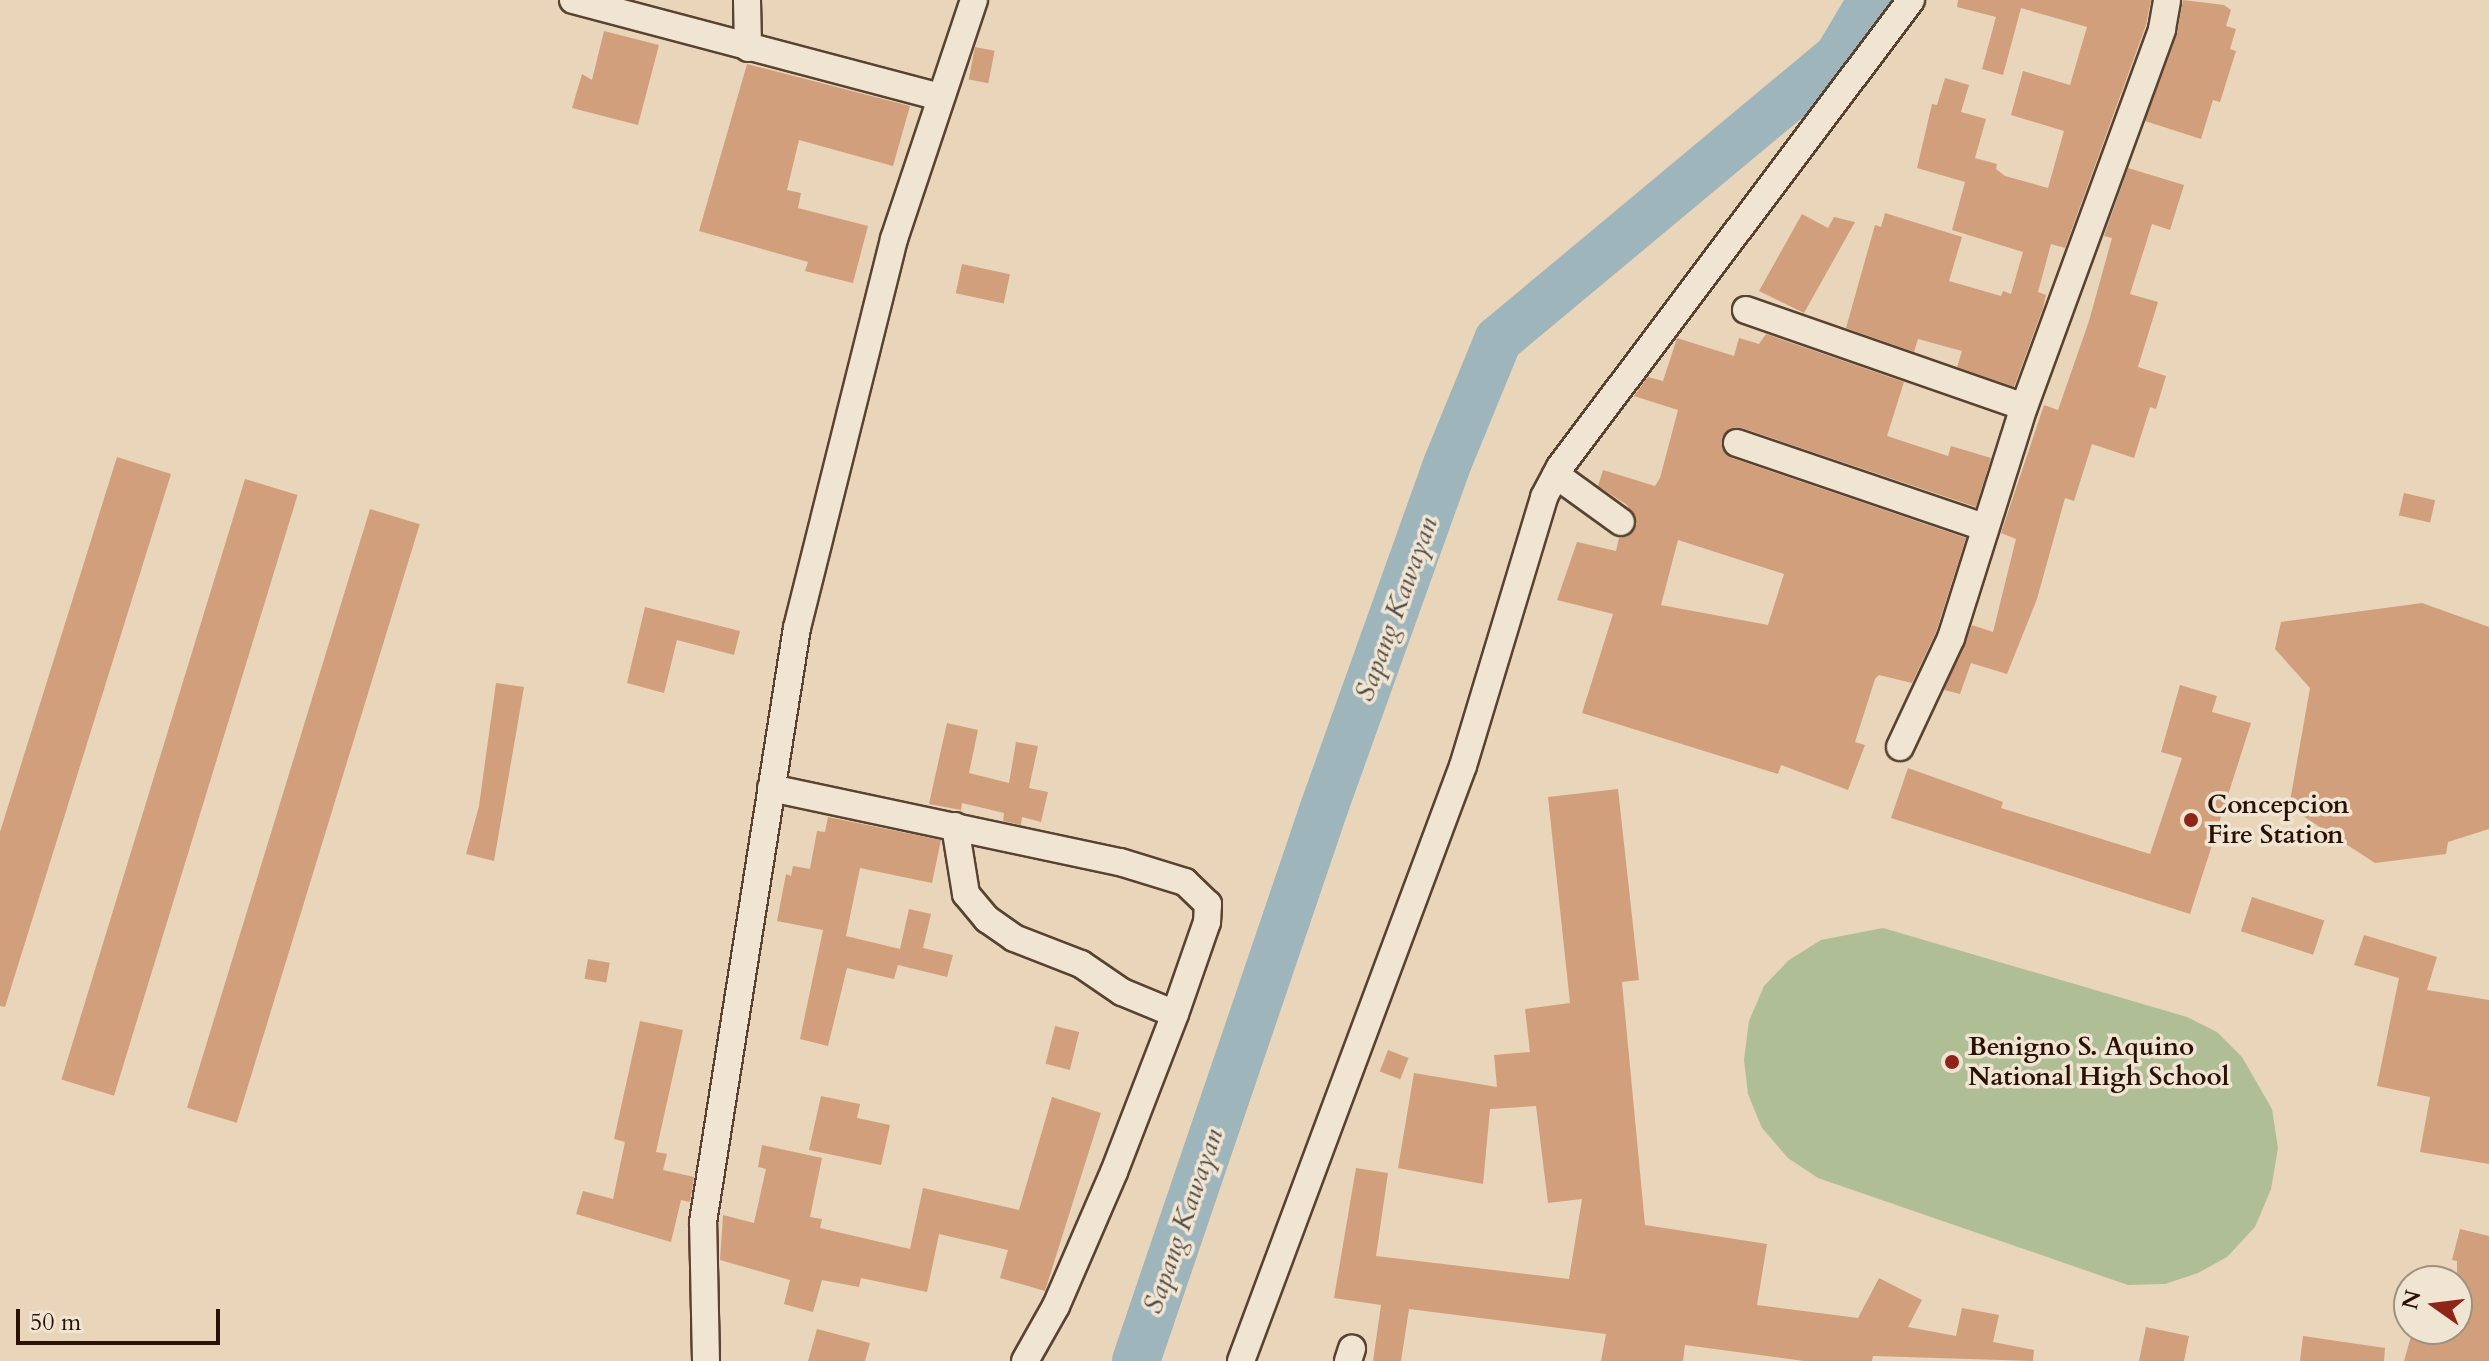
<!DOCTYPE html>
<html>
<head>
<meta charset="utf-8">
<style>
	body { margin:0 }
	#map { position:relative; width:2489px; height:1361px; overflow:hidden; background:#e8d5ba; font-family:Cardo,serif }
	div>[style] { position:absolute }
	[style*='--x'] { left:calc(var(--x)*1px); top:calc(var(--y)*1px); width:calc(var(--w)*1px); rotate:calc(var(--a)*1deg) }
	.green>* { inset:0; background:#afbe95 }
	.river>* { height:48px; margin:-24px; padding:0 24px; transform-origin:24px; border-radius:24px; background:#9eb5bc }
	.building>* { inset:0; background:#d29f7c; transform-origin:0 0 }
	.roads { filter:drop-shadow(2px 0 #594231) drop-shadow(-2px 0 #594231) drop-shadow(0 2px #594231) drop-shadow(0 -2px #594231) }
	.minor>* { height:26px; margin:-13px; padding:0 13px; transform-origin:13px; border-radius:13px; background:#f0e4d2 }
	.dots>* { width:22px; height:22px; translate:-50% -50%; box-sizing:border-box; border:4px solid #f0e4d2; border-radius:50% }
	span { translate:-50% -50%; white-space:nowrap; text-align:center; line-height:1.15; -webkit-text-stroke:7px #f0e4d2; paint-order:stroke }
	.poi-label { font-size:26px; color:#291103; font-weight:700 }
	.left { translate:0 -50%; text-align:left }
	.water-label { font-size:28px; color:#524a44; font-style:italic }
	.north { position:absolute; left:2393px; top:1265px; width:80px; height:80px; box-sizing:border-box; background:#f0e4d2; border:2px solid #a0907f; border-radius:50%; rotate:284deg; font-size:22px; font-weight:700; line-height:32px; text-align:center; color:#291103 }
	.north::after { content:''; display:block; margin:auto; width:28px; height:36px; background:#8f2418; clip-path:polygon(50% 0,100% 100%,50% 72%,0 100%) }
	.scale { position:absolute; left:16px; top:1309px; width:204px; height:36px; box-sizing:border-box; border:4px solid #291103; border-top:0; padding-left:10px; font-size:24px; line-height:28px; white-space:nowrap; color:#291103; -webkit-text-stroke:6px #f0e4d2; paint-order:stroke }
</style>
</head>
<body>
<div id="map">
	<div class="green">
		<i style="clip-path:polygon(1883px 928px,2187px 1017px,2217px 1032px,2242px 1057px,2272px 1109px,2278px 1148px,2271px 1189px,2255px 1227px,2227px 1257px,2198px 1273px,2165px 1284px,2128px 1285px,1818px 1178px,1788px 1158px,1762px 1128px,1748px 1094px,1744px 1060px,1749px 1021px,1764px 986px,1789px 960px,1821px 940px)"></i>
	</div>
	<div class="river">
		<i style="--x:1136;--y:1361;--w:584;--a:-71.22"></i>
		<i style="--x:1324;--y:808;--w:368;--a:-70.3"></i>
		<i style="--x:1448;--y:462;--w:132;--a:-67.7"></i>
		<i style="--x:1498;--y:340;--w:442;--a:-39.8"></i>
		<i style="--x:1838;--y:57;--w:66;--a:-59.2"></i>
	</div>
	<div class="building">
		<i style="clip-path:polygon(1958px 0,2151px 0,2146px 25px,2065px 248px,2051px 244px,2038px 292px,2046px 295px,2043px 308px,2014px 387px,1957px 367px,1962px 351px,1918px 339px,1914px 352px,1846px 328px,1875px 225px,1881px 227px,1885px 213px,1962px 237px,1949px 281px,2001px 296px,2003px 291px,2011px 294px,2023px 252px,1952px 230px,1965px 182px,1917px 168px,1932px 104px,1937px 105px,1945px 78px,1969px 85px,1961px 112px,1986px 119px,1975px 158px,1997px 164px,1996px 169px,2005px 176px,2048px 188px,2064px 131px,2011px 115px,2023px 71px,2070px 85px,2087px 27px,2021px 8px,2003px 75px,1982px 69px,1996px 17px,1957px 7px)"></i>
		<i style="clip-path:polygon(2183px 0,2224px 5px,2231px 10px,2226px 26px,2236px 29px,2230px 49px,2236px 51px,2220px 102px,2213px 100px,2201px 139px,2145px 121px,2177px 34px)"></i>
		<i style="clip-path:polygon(604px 31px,659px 45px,638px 125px,572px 108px,582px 74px,592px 80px)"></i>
		<i style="left:975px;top:47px;width:20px;height:33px;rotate:11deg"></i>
		<i style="clip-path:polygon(747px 64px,910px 106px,893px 166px,799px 140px,787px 190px,801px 193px,798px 208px,868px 226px,853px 283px,805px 271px,808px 262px,699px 231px)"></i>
		<i style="clip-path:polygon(2128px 168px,2184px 185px,2170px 230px,2152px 224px,2130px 294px,2158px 302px,2138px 367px,2166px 376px,2156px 409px,2150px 407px,2134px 458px,2092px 444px,2074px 501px,2065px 498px,2037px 599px,2007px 674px,1971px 663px,1960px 694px,1944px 690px,1972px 625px,1993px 632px,2016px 539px,2001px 533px,2044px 405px,2058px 410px,2089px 321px,2112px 238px,2104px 236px)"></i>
		<i style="clip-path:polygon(1802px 214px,1828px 228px,1834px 217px,1855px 222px,1804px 313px,1759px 291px)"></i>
		<i style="left:962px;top:264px;width:49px;height:30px;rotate:12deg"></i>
		<i style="clip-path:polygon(evenodd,1766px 334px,1904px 382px,1887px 436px,1948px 456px,1951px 446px,1991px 458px,1976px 507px,1742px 428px,1733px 428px,1722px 437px,1722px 447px,1732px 458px,1966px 538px,1936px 632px,1912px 683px,1879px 675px,1875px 679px,1855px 742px,1865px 745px,1848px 790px,1781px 765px,1778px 774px,1582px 713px,1613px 614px,1557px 600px,1577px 542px,1616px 551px,1619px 538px,1628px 536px,1637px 524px,1627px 505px,1598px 486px,1603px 470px,1655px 486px,1660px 478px,1678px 410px,1634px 396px,1648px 377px,1663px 381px,1677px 338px,1734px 356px,1739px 338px,1759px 344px,1766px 334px,1678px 540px,1784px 574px,1768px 625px,1661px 605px,1678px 540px)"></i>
		<i style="clip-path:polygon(117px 457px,171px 474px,5px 1007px,0 1006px,0 832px)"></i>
		<i style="left:245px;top:479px;width:55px;height:628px;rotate:17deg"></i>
		<i style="left:2404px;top:493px;width:32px;height:23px;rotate:13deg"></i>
		<i style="left:370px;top:509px;width:52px;height:626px;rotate:17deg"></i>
		<i style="clip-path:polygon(2422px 603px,2489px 627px,2489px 829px,2448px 842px,2446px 854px,2375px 863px,2289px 807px,2310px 688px,2275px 649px,2281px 622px)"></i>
		<i style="clip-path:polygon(645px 607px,740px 631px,734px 655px,677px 640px,664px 693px,627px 683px)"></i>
		<i style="clip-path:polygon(496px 683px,524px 687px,494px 861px,466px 854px,479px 806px)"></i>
		<i style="clip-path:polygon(2180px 685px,2217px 696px,2212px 712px,2251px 723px,2190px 914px,1891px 818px,1908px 768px,2003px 802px,2001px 808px,2150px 854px,2182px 758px,2161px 752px)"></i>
		<i style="clip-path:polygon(947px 723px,978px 730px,969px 773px,1009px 783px,1016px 742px,1038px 746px,1029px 788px,1048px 792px,1041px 822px,1022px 817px,1021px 825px,1003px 821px,1004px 813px,962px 803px,961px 810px,929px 804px)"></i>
		<i style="clip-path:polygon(1618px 789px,1639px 980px,1622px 982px,1645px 1225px,1767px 1244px,1757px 1305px,1858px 1318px,1879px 1278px,1922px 1300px,1908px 1327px,1956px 1336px,1962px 1308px,1999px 1315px,1993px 1342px,2034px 1350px,2033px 1361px,1873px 1356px,1872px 1361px,1804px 1361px,1685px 1345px,1683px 1361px,1601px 1361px,1606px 1334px,1409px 1309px,1401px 1361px,1373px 1361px,1381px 1305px,1334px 1298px,1356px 1168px,1388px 1173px,1376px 1256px,1569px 1279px,1582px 1199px,1548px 1203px,1536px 1106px,1490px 1109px,1483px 1184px,1398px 1168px,1414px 1073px,1497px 1087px,1494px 1055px,1530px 1052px,1525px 1009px,1570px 1003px,1548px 797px)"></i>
		<i style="clip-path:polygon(828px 817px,941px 840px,932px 883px,860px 868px,846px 936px,900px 949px,909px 909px,931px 914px,923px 948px,953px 955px,947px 977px,898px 965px,894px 979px,847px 968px,828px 1046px,800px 1039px,823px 930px,777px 921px,786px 874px,791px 876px,793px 866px,810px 869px,817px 831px,825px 832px)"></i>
		<i style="left:2252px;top:897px;width:76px;height:36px;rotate:18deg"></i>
		<i style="clip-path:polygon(2364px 935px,2437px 957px,2427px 990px,2489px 1000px,2489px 1164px,2420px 1152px,2430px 1097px,2377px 1086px,2399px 978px,2354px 965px)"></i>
		<i style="left:588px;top:959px;width:22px;height:20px;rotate:10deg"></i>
		<i style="clip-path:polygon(640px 1021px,683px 1030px,656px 1152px,667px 1154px,663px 1170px,694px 1177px,690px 1202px,681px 1200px,671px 1242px,576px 1214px,583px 1191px,613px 1199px,625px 1142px,614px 1139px)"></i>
		<i style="left:1055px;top:1026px;width:25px;height:39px;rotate:14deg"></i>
		<i style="left:1388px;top:1050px;width:22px;height:23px;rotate:21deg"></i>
		<i style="clip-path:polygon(821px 1096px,860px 1104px,857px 1118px,890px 1125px,881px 1165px,809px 1150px)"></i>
		<i style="clip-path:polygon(1052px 1097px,1101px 1113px,1045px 1291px,1000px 1278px,1008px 1250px,939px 1234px,927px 1292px,861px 1278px,859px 1287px,822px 1280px,813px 1312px,784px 1304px,790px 1280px,720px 1260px,723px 1215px,754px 1223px,766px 1169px,758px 1167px,762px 1145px,822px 1158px,810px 1217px,822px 1219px,820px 1228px,910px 1249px,923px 1188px,1019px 1210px)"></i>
		<i style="clip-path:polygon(2460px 1229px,2489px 1236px,2489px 1361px,2404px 1361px,2413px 1329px,2457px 1329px,2457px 1261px,2452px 1260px)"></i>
		<i style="clip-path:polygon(2146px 1327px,2189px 1336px,2184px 1361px,2139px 1361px)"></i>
		<i style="clip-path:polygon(817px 1329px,870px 1343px,865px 1361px,808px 1361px)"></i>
		<i style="clip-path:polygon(2303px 1336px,2385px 1348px,2384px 1361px,2300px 1361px)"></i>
	</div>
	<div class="roads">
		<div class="minor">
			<i style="--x:573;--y:0;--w:380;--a:14.8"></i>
			<i style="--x:747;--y:0;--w:48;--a:88.8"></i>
			<i style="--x:1746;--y:310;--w:294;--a:19.2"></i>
			<i style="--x:1737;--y:443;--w:261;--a:18.8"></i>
			<i style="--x:1556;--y:475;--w:80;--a:35.9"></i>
			<i style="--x:1900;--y:747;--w:120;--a:-64.9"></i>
			<i style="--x:1951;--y:638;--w:242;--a:-72.5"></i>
			<i style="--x:2024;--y:407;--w:402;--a:-69.9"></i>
			<i style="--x:2162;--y:29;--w:29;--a:-80"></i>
			<i style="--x:771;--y:788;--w:357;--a:12"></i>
			<i style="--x:1120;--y:862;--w:68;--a:17.1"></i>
			<i style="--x:1185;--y:882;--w:32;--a:44"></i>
			<i style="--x:1208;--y:904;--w:18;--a:93"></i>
			<i style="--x:1207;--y:922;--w:97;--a:109.2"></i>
			<i style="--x:1175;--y:1014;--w:169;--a:111.1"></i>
			<i style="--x:1114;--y:1172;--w:146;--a:113.4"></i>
			<i style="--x:1056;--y:1306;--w:63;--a:119.4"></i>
			<i style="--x:955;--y:826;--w:69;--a:80.8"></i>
			<i style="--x:966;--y:894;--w:33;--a:50"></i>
			<i style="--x:987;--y:919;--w:33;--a:35"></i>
			<i style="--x:1014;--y:938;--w:72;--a:21.2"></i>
			<i style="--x:1081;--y:964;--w:50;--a:34.3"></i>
			<i style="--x:1122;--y:992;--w:57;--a:22.5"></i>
			<i style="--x:706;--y:1361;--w:139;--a:-91.2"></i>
			<i style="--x:703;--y:1222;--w:601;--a:-81.01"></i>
			<i style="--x:797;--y:628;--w:401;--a:-76"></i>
			<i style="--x:894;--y:239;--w:252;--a:-71.5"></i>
			<i style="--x:1241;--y:1361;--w:635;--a:-69.54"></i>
			<i style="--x:1463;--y:766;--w:281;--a:-73.2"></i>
			<i style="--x:1544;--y:497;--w:34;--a:-62"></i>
			<i style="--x:1560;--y:467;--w:584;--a:-53.07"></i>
			<i style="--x:1348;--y:1361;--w:13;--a:-72"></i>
		</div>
	</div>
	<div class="dots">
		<i style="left:2191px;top:820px;background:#8f2418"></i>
		<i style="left:1952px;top:1062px;background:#8f2418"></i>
	</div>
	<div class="poi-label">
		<span class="left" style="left:2207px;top:820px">Concepcion<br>Fire Station</span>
		<span class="left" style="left:1968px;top:1062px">Benigno S. Aquino<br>National High School</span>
	</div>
	<div class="water-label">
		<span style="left:1396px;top:609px;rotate:-70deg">Sapang Kawayan</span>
		<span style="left:1183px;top:1221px;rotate:-71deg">Sapang Kawayan</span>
	</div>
	<div class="north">N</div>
	<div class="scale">50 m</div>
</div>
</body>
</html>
